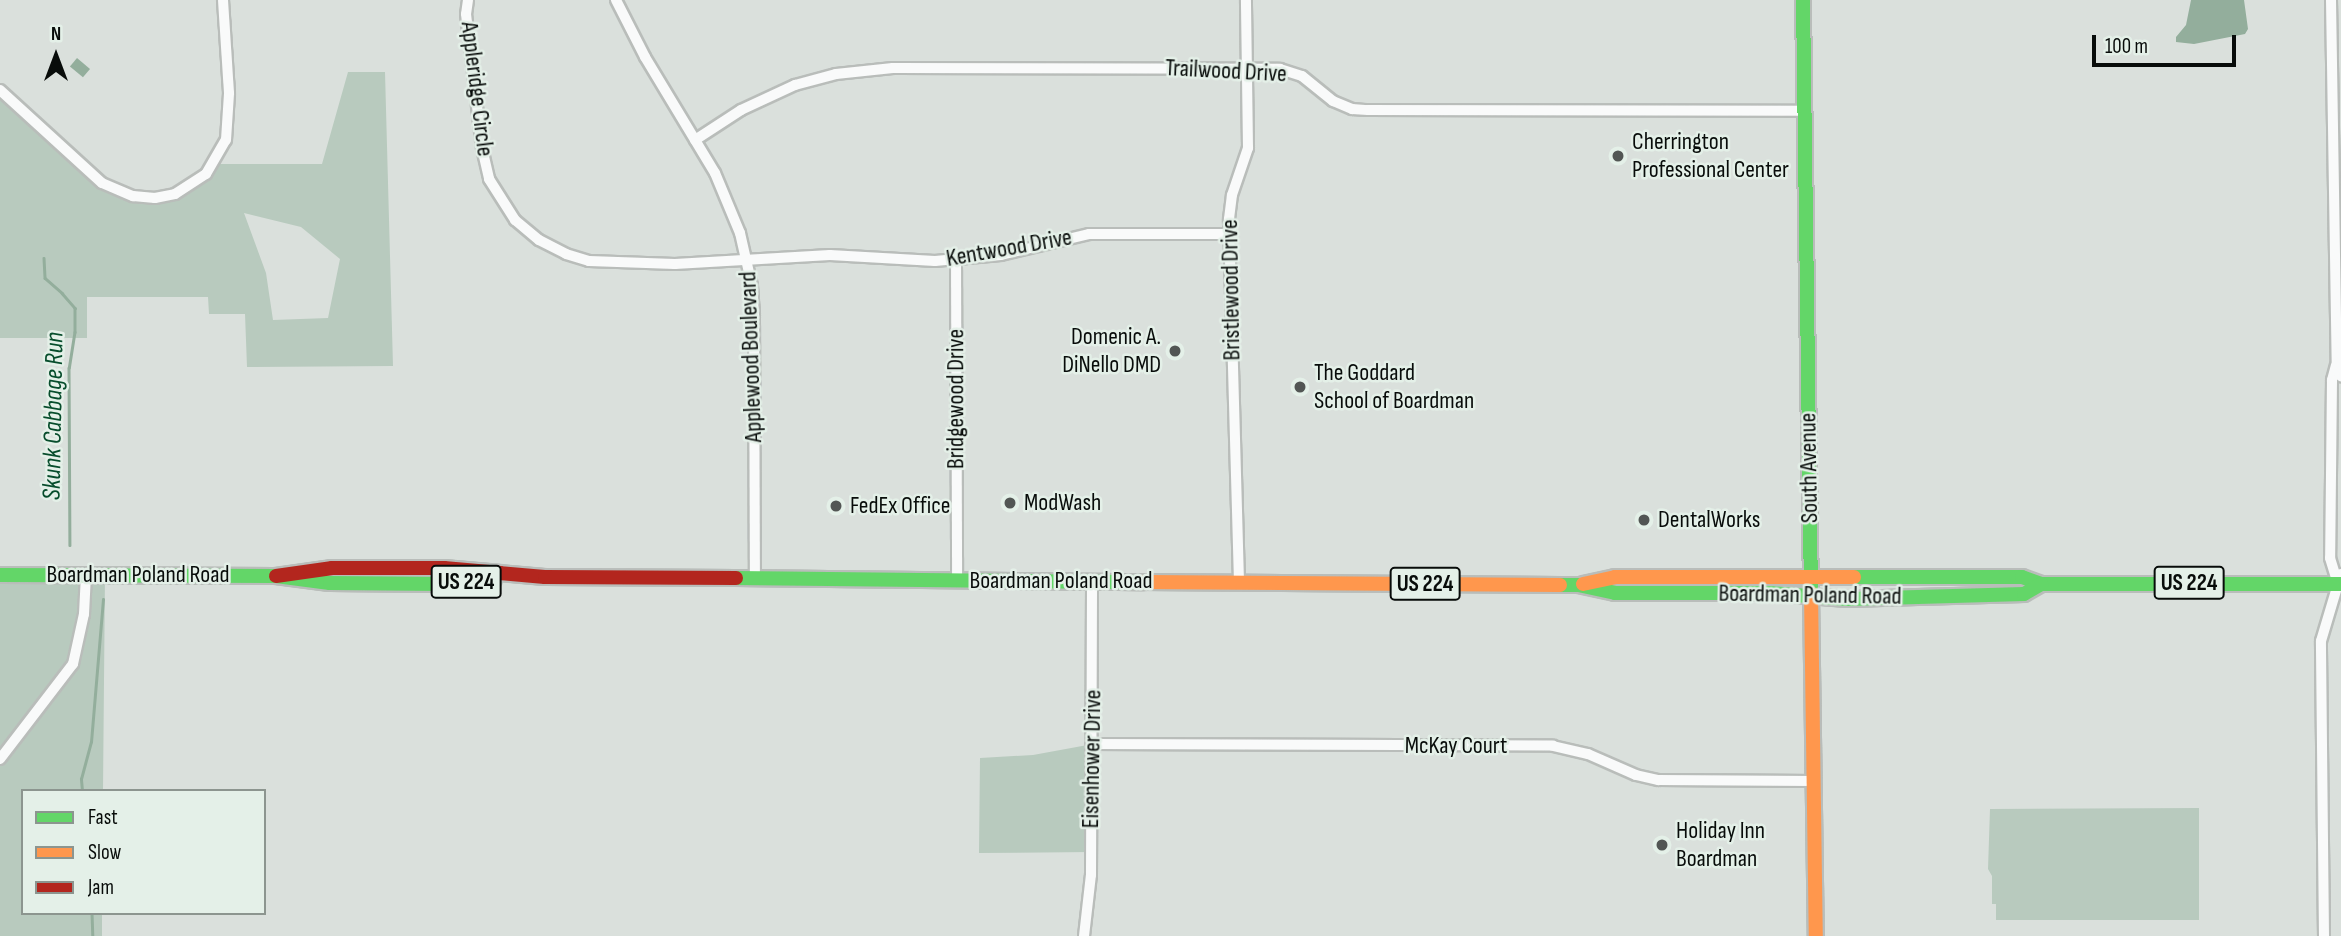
<!DOCTYPE html>
<html>
<head>
<meta charset="utf-8">
<style>
	body { margin:0 }
	#map { position:relative; width:2341px; height:936px; overflow:hidden; background:#dae0dc; font-family:"Sofia Sans Condensed",sans-serif }
	div>[style] { position:absolute }
	[style*='--x'] { left:calc(var(--x)*1px); top:calc(var(--y)*1px); width:calc(var(--w)*1px); rotate:calc(var(--a)*1deg) }
	.green>* { inset:0; background:#b8cabe }
	.water>* { inset:0; background:#93ae9c; transform-origin:0 0 }
	.stream>* { height:2.5px; margin:-1.25px; padding:0 1.25px; transform-origin:1.25px; border-radius:1.25px; background:#93ae9c }
	.roads { filter:drop-shadow(2px 0 #b9bdba) drop-shadow(-2px 0 #b9bdba) drop-shadow(0 2px #b9bdba) drop-shadow(0 -2px #b9bdba) }
	.street>* { height:10px; margin:-5px; padding:0 5px; transform-origin:5px; border-radius:5px; background:#f9fafa }
	.fast>* { height:14px; margin:-7px; padding:0 7px; transform-origin:7px; border-radius:7px; background:#63d668 }
	.slow>* { height:14px; margin:-7px; padding:0 7px; transform-origin:7px; border-radius:7px; background:#ff974d }
	.jam>* { height:14px; margin:-7px; padding:0 7px; transform-origin:7px; border-radius:7px; background:#b3261e }
	.dots>* { width:19px; height:19px; translate:-50% -50%; box-sizing:border-box; border:4px solid #e4f0e8; border-radius:50% }
	span { translate:-50% -50%; white-space:nowrap; text-align:center; line-height:1.15; -webkit-text-stroke:5px #e4f0e8; paint-order:stroke }
	.shield-label span { padding:2px 5px; background:#e4f0e8; border:2px solid; border-radius:5px; -webkit-text-stroke-width:0 }
	.shield-label { font-size:23px; color:#080c0a; font-weight:700 }
	.street-label { font-size:24px; color:#080c0a }
	.poi-label { font-size:24px; color:#080c0a }
	.left { translate:0 -50%; text-align:left }
	.right { translate:-100% -50%; text-align:right }
	.water-label { font-size:26px; color:#074d2c; font-style:italic }
	.legend { position:absolute; left:21px; top:789px; width:245px; height:126px; box-sizing:border-box; background:#e4f0e8; border:2px solid #8c958f; margin:0; padding:9px 12px; list-style:none; font-size:21px; color:#080c0a }
	.legend li { display:flex; align-items:center; gap:14px; height:35px }
	.legend b { width:35px; border:2px solid #8c958f }
	.north { position:absolute; left:21px; top:21px; width:70px; height:70px; -webkit-text-stroke:5px #e4f0e8; paint-order:stroke; rotate:0deg; font-size:19px; font-weight:700; line-height:28px; text-align:center; color:#080c0a }
	.north::after { content:''; display:block; margin:auto; width:24px; height:32px; background:#080c0a; clip-path:polygon(50% 0,100% 100%,50% 72%,0 100%) }
	.scale { position:absolute; left:2092px; top:35px; width:144px; height:32px; box-sizing:border-box; border:4px solid #080c0a; border-top:0; padding-left:9px; font-size:21px; line-height:24px; white-space:nowrap; color:#080c0a; -webkit-text-stroke:5px #e4f0e8; paint-order:stroke }
</style>
</head>
<body>
<div id="map">
	<div class="green">
		<i style="clip-path:polygon(evenodd,348px 72px,385px 72px,393px 366px,247px 367px,245px 314px,209px 314px,208px 297px,87px 297px,87px 338px,0 338px,0 90px,113px 190px,168px 197px,214px 164px,322px 164px,348px 72px,244px 213px,301px 227px,340px 259px,328px 318px,273px 320px,266px 273px,244px 213px)"></i>
		<i style="clip-path:polygon(105px 574px,103px 791px,23px 791px,23px 913px,102px 913px,102px 936px,0 936px,0 575px)"></i>
		<i style="clip-path:polygon(1093px 744px,1092px 852px,979px 853px,980px 758px,1033px 755px)"></i>
		<i style="clip-path:polygon(2199px 808px,2199px 920px,1996px 920px,1996px 904px,1992px 904px,1992px 876px,1988px 869px,1990px 809px)"></i>
	</div>
	<div class="water">
		<i style="clip-path:polygon(2191px 0,2244px 0,2248px 29px,2245px 34px,2194px 44px,2176px 42px,2176px 37px,2186px 25px)"></i>
		<i style="left:77px;top:58px;width:17px;height:11px;rotate:40deg"></i>
	</div>
	<div class="stream">
		<i style="--x:44;--y:258;--w:20;--a:87"></i>
		<i style="--x:45;--y:278;--w:23;--a:41"></i>
		<i style="--x:62;--y:293;--w:20;--a:49"></i>
		<i style="--x:75;--y:308;--w:24;--a:90"></i>
		<i style="--x:75;--y:332;--w:36;--a:99"></i>
		<i style="--x:69;--y:368;--w:177;--a:89.7"></i>
		<i style="--x:82;--y:791;--w:12;--a:-95"></i>
		<i style="--x:81;--y:779;--w:38;--a:-75"></i>
		<i style="--x:91;--y:742;--w:143;--a:-85.2"></i>
		<i style="--x:92;--y:913;--w:23;--a:88"></i>
	</div>
	<div class="roads">
		<div class="street">
			<i style="--x:468;--y:0;--w:14;--a:98"></i>
			<i style="--x:466;--y:14;--w:135;--a:83.2"></i>
			<i style="--x:482;--y:148;--w:32;--a:77"></i>
			<i style="--x:489;--y:179;--w:49;--a:57.6"></i>
			<i style="--x:515;--y:220;--w:31;--a:40"></i>
			<i style="--x:539;--y:240;--w:30;--a:27"></i>
			<i style="--x:566;--y:254;--w:24;--a:17"></i>
			<i style="--x:589;--y:261;--w:86;--a:2"></i>
			<i style="--x:675;--y:264;--w:155;--a:-3.3"></i>
			<i style="--x:830;--y:255;--w:105;--a:3.3"></i>
			<i style="--x:935;--y:261;--w:66;--a:-5.2"></i>
			<i style="--x:1001;--y:255;--w:90;--a:-13.4"></i>
			<i style="--x:1089;--y:234;--w:141;--a:0"></i>
			<i style="--x:616;--y:0;--w:64;--a:63"></i>
			<i style="--x:645;--y:57;--w:135;--a:58.9"></i>
			<i style="--x:715;--y:173;--w:65;--a:67.4"></i>
			<i style="--x:740;--y:233;--w:54;--a:77.2"></i>
			<i style="--x:752;--y:286;--w:30;--a:86"></i>
			<i style="--x:754;--y:316;--w:263;--a:89.8"></i>
			<i style="--x:2331;--y:0;--w:362;--a:89.1"></i>
			<i style="--x:2337;--y:362;--w:15;--a:74"></i>
			<i style="--x:0;--y:90;--w:138;--a:42.4"></i>
			<i style="--x:102;--y:183;--w:34;--a:23"></i>
			<i style="--x:133;--y:196;--w:22;--a:5"></i>
			<i style="--x:155;--y:198;--w:20;--a:-11"></i>
			<i style="--x:175;--y:194;--w:37;--a:-33"></i>
			<i style="--x:206;--y:174;--w:39;--a:-60"></i>
			<i style="--x:226;--y:140;--w:47;--a:-86.3"></i>
			<i style="--x:229;--y:93;--w:93;--a:-93.7"></i>
			<i style="--x:695;--y:140;--w:55;--a:-33.1"></i>
			<i style="--x:741;--y:110;--w:60;--a:-24.8"></i>
			<i style="--x:795;--y:85;--w:42;--a:-15"></i>
			<i style="--x:836;--y:74;--w:57;--a:-6"></i>
			<i style="--x:893;--y:68;--w:387;--a:0.1"></i>
			<i style="--x:1280;--y:69;--w:23;--a:18"></i>
			<i style="--x:1302;--y:76;--w:40;--a:39"></i>
			<i style="--x:1333;--y:101;--w:21;--a:23"></i>
			<i style="--x:1352;--y:109;--w:16;--a:4"></i>
			<i style="--x:1368;--y:110;--w:437;--a:0.1"></i>
			<i style="--x:956;--y:260;--w:321;--a:89.8"></i>
			<i style="--x:2336;--y:365;--w:16;--a:105"></i>
			<i style="--x:2332;--y:380;--w:178;--a:90.6"></i>
			<i style="--x:2330;--y:558;--w:27;--a:73"></i>
			<i style="--x:1239;--y:582;--w:363;--a:-91.6"></i>
			<i style="--x:1229;--y:219;--w:24;--a:-83"></i>
			<i style="--x:1232;--y:195;--w:50;--a:-71.2"></i>
			<i style="--x:1248;--y:148;--w:148;--a:-90.8"></i>
			<i style="--x:1093;--y:744;--w:460;--a:0.2"></i>
			<i style="--x:1553;--y:746;--w:36;--a:13"></i>
			<i style="--x:1588;--y:754;--w:52;--a:23.6"></i>
			<i style="--x:1636;--y:775;--w:23;--a:13"></i>
			<i style="--x:1658;--y:780;--w:155;--a:0.4"></i>
			<i style="--x:0;--y:759;--w:120;--a:-52.5"></i>
			<i style="--x:73;--y:664;--w:51;--a:-77.6"></i>
			<i style="--x:84;--y:614;--w:40;--a:-87.1"></i>
			<i style="--x:1084;--y:936;--w:61;--a:-83.5"></i>
			<i style="--x:1091;--y:875;--w:294;--a:-89.8"></i>
			<i style="--x:2324;--y:936;--w:295;--a:-90.6"></i>
			<i style="--x:2321;--y:641;--w:70;--a:-73.4"></i>
		</div>
		<div class="fast">
			<i style="--x:1803;--y:0;--w:593;--a:89.23"></i>
			<i style="--x:0;--y:575;--w:276;--a:0.2"></i>
			<i style="--x:276;--y:576;--w:54;--a:7.4"></i>
			<i style="--x:330;--y:583;--w:114;--a:0.5"></i>
			<i style="--x:444;--y:584;--w:50;--a:-4.6"></i>
			<i style="--x:1854;--y:577;--w:168;--a:0"></i>
			<i style="--x:2022;--y:577;--w:20;--a:20"></i>
			<i style="--x:2041;--y:584;--w:300;--a:0"></i>
			<i style="--x:736;--y:578;--w:408;--a:0.6"></i>
			<i style="--x:1560;--y:585;--w:18;--a:0"></i>
			<i style="--x:1578;--y:585;--w:38;--a:12"></i>
			<i style="--x:1615;--y:593;--w:155;--a:0"></i>
			<i style="--x:1770;--y:593;--w:77;--a:4.5"></i>
			<i style="--x:1847;--y:599;--w:177;--a:-1.6"></i>
			<i style="--x:2024;--y:594;--w:20;--a:-30"></i>
		</div>
		<div class="slow">
			<i style="--x:1144;--y:582;--w:416;--a:0.4"></i>
			<i style="--x:1583;--y:584;--w:33;--a:-12"></i>
			<i style="--x:1615;--y:577;--w:239;--a:0"></i>
			<i style="--x:1811;--y:593;--w:343;--a:89.2"></i>
		</div>
		<div class="jam">
			<i style="--x:276;--y:576;--w:57;--a:-8.1"></i>
			<i style="--x:332;--y:568;--w:112;--a:0"></i>
			<i style="--x:444;--y:568;--w:101;--a:5.1"></i>
			<i style="--x:545;--y:577;--w:191;--a:0.3"></i>
		</div>
	</div>
	<div class="dots">
		<i style="left:1618px;top:156px;background:#525654"></i>
		<i style="left:1175px;top:351px;background:#525654"></i>
		<i style="left:1300px;top:387px;background:#525654"></i>
		<i style="left:1010px;top:503px;background:#525654"></i>
		<i style="left:836px;top:506px;background:#525654"></i>
		<i style="left:1644px;top:520px;background:#525654"></i>
		<i style="left:1662px;top:845px;background:#525654"></i>
	</div>
	<div class="shield-label">
		<span style="left:466px;top:582px">US 224</span>
		<span style="left:2189px;top:583px">US 224</span>
		<span style="left:1425px;top:584px">US 224</span>
	</div>
	<div class="street-label">
		<span style="left:1226px;top:71px;rotate:3deg">Trailwood Drive</span>
		<span style="left:477px;top:89px;rotate:83deg">Appleridge Circle</span>
		<span style="left:1009px;top:248px;rotate:-10deg">Kentwood Drive</span>
		<span style="left:1231px;top:290px;rotate:-91deg">Bristlewood Drive</span>
		<span style="left:751px;top:357px;rotate:-92deg">Applewood Boulevard</span>
		<span style="left:956px;top:399px;rotate:-90deg">Bridgewood Drive</span>
		<span style="left:1809px;top:468px;rotate:-91deg">South Avenue</span>
		<span style="left:138px;top:575px">Boardman Poland Road</span>
		<span style="left:1061px;top:581px">Boardman Poland Road</span>
		<span style="left:1810px;top:595px;rotate:1deg">Boardman Poland Road</span>
		<span style="left:1456px;top:746px">McKay Court</span>
		<span style="left:1092px;top:759px;rotate:-89deg">Eisenhower Drive</span>
	</div>
	<div class="poi-label">
		<span class="left" style="left:1632px;top:156px">Cherrington<br>Professional Center</span>
		<span class="right" style="left:1161px;top:351px">Domenic A.<br>DiNello DMD</span>
		<span class="left" style="left:1314px;top:387px">The Goddard<br>School of Boardman</span>
		<span class="left" style="left:1024px;top:503px">ModWash</span>
		<span class="left" style="left:850px;top:506px">FedEx Office</span>
		<span class="left" style="left:1658px;top:520px">DentalWorks</span>
		<span class="left" style="left:1676px;top:845px">Holiday Inn<br>Boardman</span>
	</div>
	<div class="water-label">
		<span style="left:54px;top:416px;rotate:-89deg">Skunk Cabbage Run</span>
	</div>
	<ul class="legend">
	<li><b style="height:9px;background:#63d668"></b>Fast</li>
	<li><b style="height:9px;background:#ff974d"></b>Slow</li>
	<li><b style="height:9px;background:#b3261e"></b>Jam</li>
	</ul>
	<div class="north">N</div>
	<div class="scale">100 m</div>
</div>
</body>
</html>
